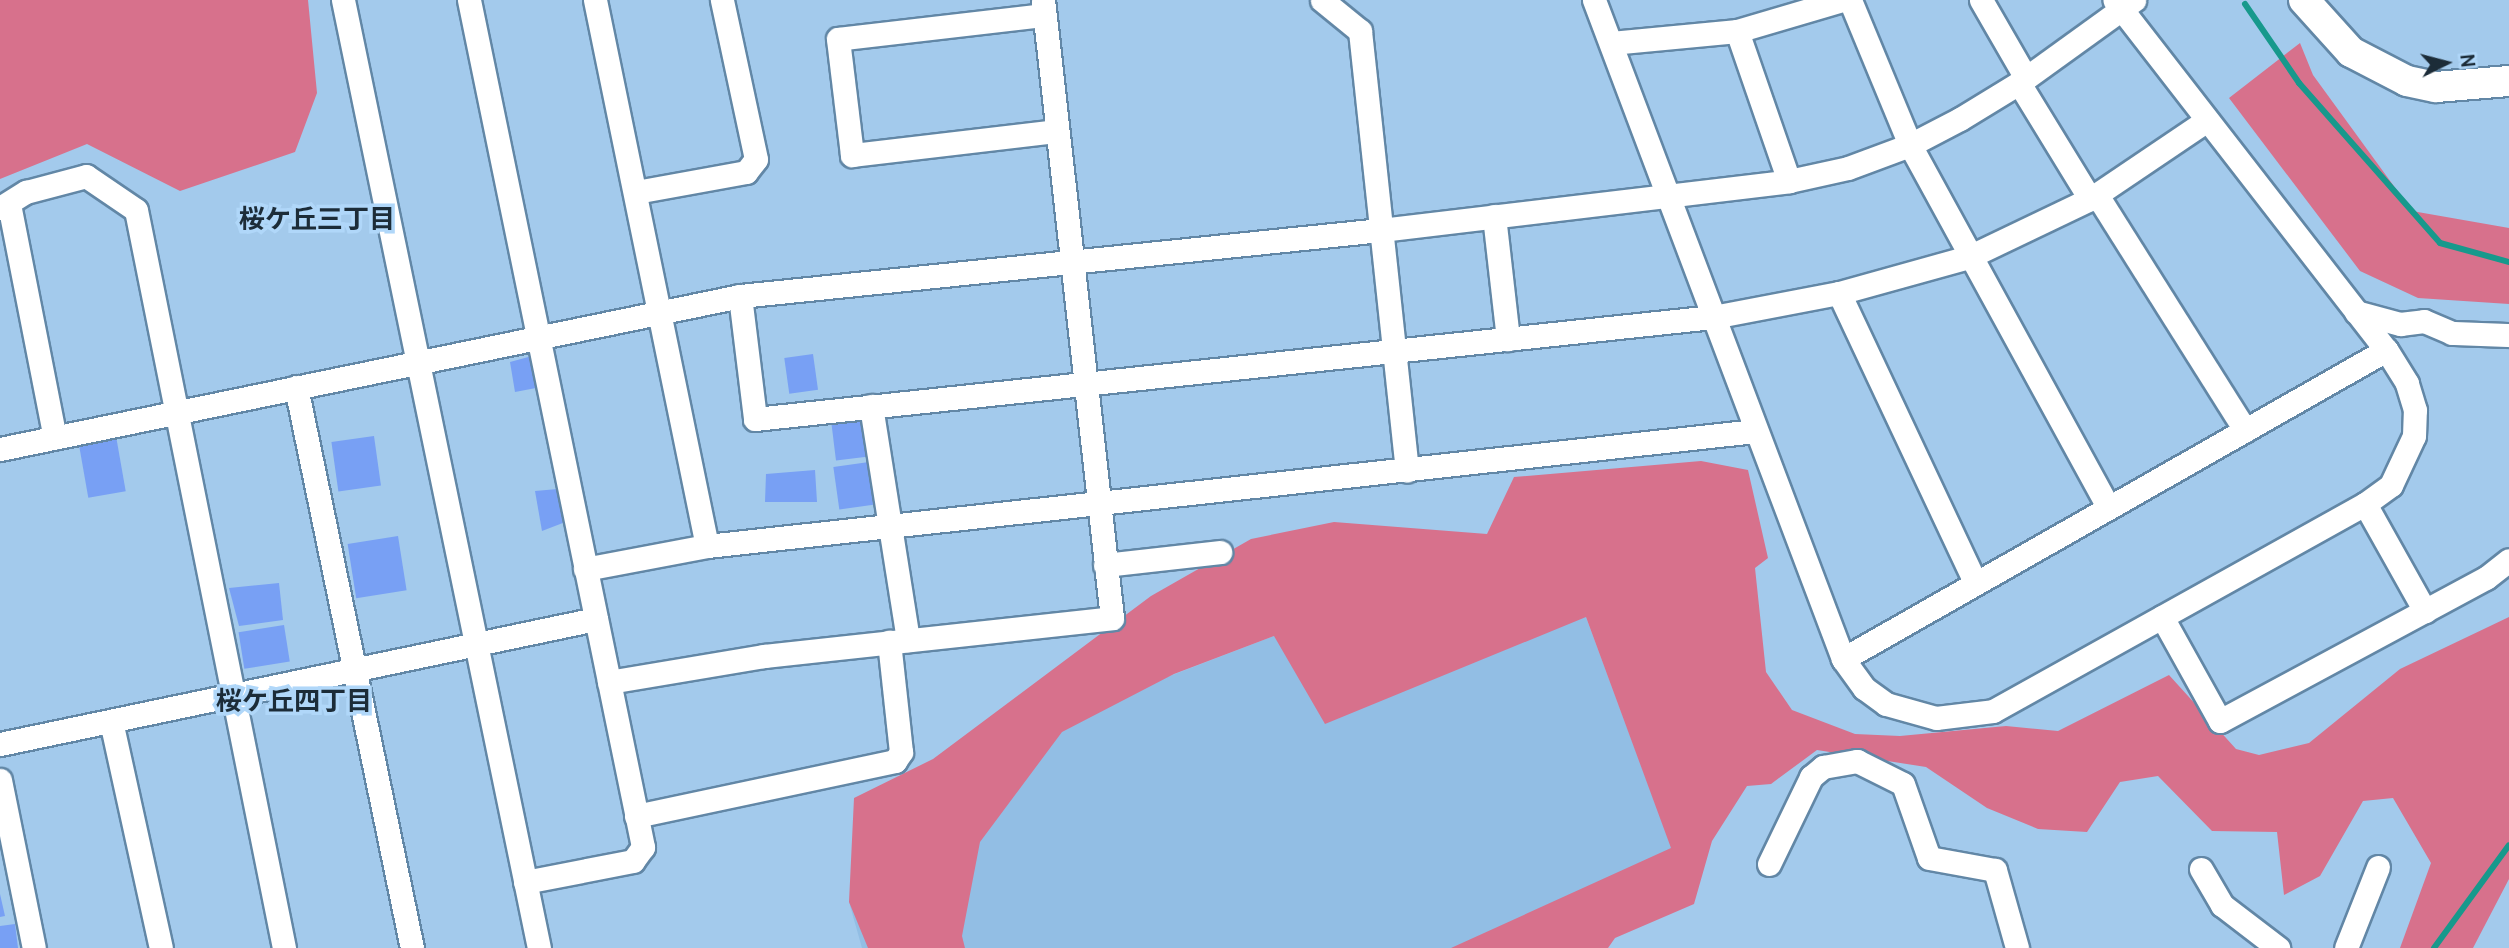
<!DOCTYPE html>
<html>
<head>
<meta charset="utf-8">
<style>
	body { margin:0 }
	#map { position:relative; width:2509px; height:948px; overflow:hidden; background:#a3caec; font-family:Cabin,"Noto Sans JP",sans-serif }
	div>[style] { position:absolute }
	[style*='--x'] { left:calc(var(--x)*1px); top:calc(var(--y)*1px); width:calc(var(--w)*1px); rotate:calc(var(--a)*1deg) }
	.built>* { inset:0; background:#92bee4 }
	.forest>* { inset:0; background:#d7718c }
	.stream>* { height:6px; margin:-3px; padding:0 3px; transform-origin:3px; border-radius:3px; background:#17998c }
	.building>* { inset:0; background:#78a0f4; transform-origin:0 0 }
	.roads { filter:drop-shadow(2px 0 #6287a6) drop-shadow(-2px 0 #6287a6) drop-shadow(0 2px #6287a6) drop-shadow(0 -2px #6287a6) }
	.minor>* { height:23px; margin:-11.5px; padding:0 11.5px; transform-origin:11.5px; border-radius:11.5px; background:#fff }
	.major>* { height:30px; margin:-15px; padding:0 15px; transform-origin:15px; border-radius:15px; background:#fff }
	span { translate:-50% -50%; white-space:nowrap; text-align:center; line-height:1.15; -webkit-text-stroke:7px #b0d7f9; paint-order:stroke }
	.neighbourhood-label { font-size:26px; color:#1c2c38; font-weight:700 }
	.north { position:absolute; left:2411px; top:28px; width:70px; height:70px; -webkit-text-stroke:5px #b0d7f9; paint-order:stroke; rotate:84deg; font-size:19px; font-weight:700; line-height:28px; text-align:center; color:#1c2c38 }
	.north::after { content:''; display:block; margin:auto; width:24px; height:32px; background:#1c2c38; clip-path:polygon(50% 0,100% 100%,50% 72%,0 100%) }
</style>
</head>
<body>
<div id="map">
	<div class="built">
		<i style="clip-path:polygon(1577px 593px,1678px 865px,1490px 948px,862px 948px,849px 902px,884px 804px,1027px 731px,1274px 636px)"></i>
	</div>
	<div class="forest">
		<i style="clip-path:polygon(0 0,308px 0,317px 93px,295px 152px,180px 191px,87px 144px,0 179px)"></i>
		<i style="clip-path:polygon(2300px 43px,2313px 75px,2412px 211px,2509px 228px,2509px 304px,2418px 298px,2360px 271px,2229px 98px)"></i>
		<i style="clip-path:polygon(1701px 461px,1748px 470px,1768px 558px,1755px 568px,1766px 672px,1792px 710px,1855px 734px,1900px 736px,2006px 726px,2058px 731px,2169px 675px,2236px 749px,2259px 755px,2309px 743px,2400px 669px,2509px 617px,2509px 879px,2473px 948px,2400px 948px,2431px 863px,2393px 798px,2363px 801px,2320px 876px,2284px 895px,2277px 832px,2212px 831px,2158px 776px,2120px 782px,2087px 832px,2038px 829px,1987px 808px,1926px 767px,1817px 750px,1771px 784px,1747px 786px,1712px 841px,1694px 904px,1615px 938px,1608px 948px,1451px 948px,1671px 848px,1586px 617px,1325px 724px,1274px 636px,1174px 674px,1062px 732px,980px 842px,962px 936px,965px 948px,868px 948px,849px 902px,854px 798px,933px 759px,1151px 596px,1251px 539px,1334px 522px,1487px 534px,1514px 477px)"></i>
	</div>
	<div class="stream">
		<i style="--x:2245;--y:4;--w:96;--a:55.6"></i>
		<i style="--x:2299;--y:83;--w:213;--a:48.6"></i>
		<i style="--x:2440;--y:243;--w:72;--a:15.4"></i>
		<i style="--x:2434;--y:948;--w:127;--a:-53.9"></i>
	</div>
	<div class="building">
		<i style="left:813px;top:354px;width:36px;height:29px;rotate:82deg"></i>
		<i style="clip-path:polygon(532px 356px,536px 388px,515px 392px,510px 362px)"></i>
		<i style="left:862px;top:418px;width:39px;height:31px;rotate:83deg"></i>
		<i style="left:116px;top:436px;width:56px;height:38px;rotate:80deg"></i>
		<i style="left:374px;top:436px;width:50px;height:43px;rotate:82deg"></i>
		<i style="left:869px;top:462px;width:43px;height:36px;rotate:82deg"></i>
		<i style="clip-path:polygon(815px 470px,817px 502px,765px 502px,766px 474px)"></i>
		<i style="clip-path:polygon(569px 488px,568px 521px,542px 531px,535px 491px)"></i>
		<i style="left:398px;top:536px;width:55px;height:51px;rotate:81deg"></i>
		<i style="clip-path:polygon(279px 583px,283px 620px,239px 626px,229px 588px)"></i>
		<i style="left:284px;top:625px;width:37px;height:46px;rotate:81deg"></i>
		<i style="clip-path:polygon(0 894px,5px 916px,0 917px)"></i>
		<i style="clip-path:polygon(15px 924px,18px 948px,0 948px,0 926px)"></i>
	</div>
	<div class="roads">
		<div class="minor">
			<i style="--x:343;--y:0;--w:968;--a:78.32"></i>
			<i style="--x:469;--y:0;--w:865;--a:78.39"></i>
			<i style="--x:643;--y:847;--w:17;--a:126"></i>
			<i style="--x:633;--y:861;--w:110;--a:169"></i>
			<i style="--x:595;--y:0;--w:557;--a:78.41"></i>
			<i style="--x:707;--y:546;--w:1054;--a:-6.26"></i>
			<i style="--x:1322;--y:0;--w:49;--a:39.2"></i>
			<i style="--x:1360;--y:31;--w:442;--a:83.9"></i>
			<i style="--x:1594;--y:0;--w:704;--a:69.3"></i>
			<i style="--x:1843;--y:659;--w:36;--a:54"></i>
			<i style="--x:1864;--y:688;--w:27;--a:36"></i>
			<i style="--x:1886;--y:704;--w:52;--a:15.6"></i>
			<i style="--x:1936;--y:718;--w:57;--a:-7"></i>
			<i style="--x:1993;--y:711;--w:426;--a:-29.1"></i>
			<i style="--x:2365;--y:504;--w:32;--a:-36"></i>
			<i style="--x:2391;--y:485;--w:54;--a:-64.9"></i>
			<i style="--x:2414;--y:436;--w:26;--a:-88"></i>
			<i style="--x:2415;--y:410;--w:28;--a:-107"></i>
			<i style="--x:2407;--y:383;--w:39;--a:-122"></i>
			<i style="--x:2386;--y:350;--w:443;--a:-127.8"></i>
			<i style="--x:1850;--y:0;--w:157;--a:67.5"></i>
			<i style="--x:1910;--y:145;--w:413;--a:61.3"></i>
			<i style="--x:1981;--y:0;--w:90;--a:60"></i>
			<i style="--x:1044;--y:15;--w:207;--a:173.4"></i>
			<i style="--x:838;--y:39;--w:117;--a:83.1"></i>
			<i style="--x:852;--y:155;--w:206;--a:-6.7"></i>
			<i style="--x:1737;--y:31;--w:159;--a:70.9"></i>
			<i style="--x:1611;--y:43;--w:127;--a:-5.4"></i>
			<i style="--x:1737;--y:31;--w:109;--a:-16.4"></i>
			<i style="--x:2019;--y:83;--w:136;--a:58.5"></i>
			<i style="--x:636;--y:192;--w:112;--a:-10.3"></i>
			<i style="--x:746;--y:172;--w:16;--a:-52"></i>
			<i style="--x:756;--y:159;--w:163;--a:-102.1"></i>
			<i style="--x:2097;--y:195;--w:278;--a:57.8"></i>
			<i style="--x:9;--y:204;--w:238;--a:78.9"></i>
			<i style="--x:0;--y:208;--w:31;--a:-32"></i>
			<i style="--x:26;--y:192;--w:62;--a:-14.9"></i>
			<i style="--x:86;--y:176;--w:60;--a:34.2"></i>
			<i style="--x:136;--y:210;--w:753;--a:78.66"></i>
			<i style="--x:1494;--y:216;--w:124;--a:83.5"></i>
			<i style="--x:1839;--y:293;--w:319;--a:64.8"></i>
			<i style="--x:740;--y:296;--w:124;--a:83"></i>
			<i style="--x:755;--y:419;--w:963;--a:-6.08"></i>
			<i style="--x:1713;--y:317;--w:128;--a:-10.8"></i>
			<i style="--x:1839;--y:293;--w:135;--a:-15.5"></i>
			<i style="--x:1969;--y:257;--w:134;--a:-25.6"></i>
			<i style="--x:2090;--y:199;--w:141;--a:-34"></i>
			<i style="--x:2356;--y:312;--w:46;--a:15.3"></i>
			<i style="--x:2400;--y:324;--w:24;--a:-7"></i>
			<i style="--x:2424;--y:321;--w:30;--a:23"></i>
			<i style="--x:2452;--y:333;--w:57;--a:2"></i>
			<i style="--x:296;--y:387;--w:573;--a:78.32"></i>
			<i style="--x:871;--y:406;--w:237;--a:81"></i>
			<i style="--x:0;--y:449;--w:756;--a:-11.68"></i>
			<i style="--x:740;--y:296;--w:644;--a:-5.88"></i>
			<i style="--x:1381;--y:230;--w:411;--a:-6.8"></i>
			<i style="--x:1789;--y:181;--w:60;--a:-12.4"></i>
			<i style="--x:1848;--y:168;--w:66;--a:-20.4"></i>
			<i style="--x:1910;--y:145;--w:56;--a:-27.5"></i>
			<i style="--x:1960;--y:119;--w:69;--a:-31.4"></i>
			<i style="--x:2019;--y:83;--w:142;--a:-35.8"></i>
			<i style="--x:2365;--y:504;--w:123;--a:60.7"></i>
			<i style="--x:1105;--y:565;--w:116;--a:-6.4"></i>
			<i style="--x:585;--y:569;--w:124;--a:-10.7"></i>
			<i style="--x:2162;--y:617;--w:119;--a:60.9"></i>
			<i style="--x:2220;--y:721;--w:302;--a:-28.3"></i>
			<i style="--x:2486;--y:578;--w:29;--a:-38"></i>
			<i style="--x:1843;--y:659;--w:625;--a:-29.64"></i>
			<i style="--x:609;--y:682;--w:157;--a:-9.5"></i>
			<i style="--x:764;--y:656;--w:350;--a:-6.2"></i>
			<i style="--x:1112;--y:618;--w:622;--a:-96.37"></i>
			<i style="--x:111;--y:721;--w:232;--a:77.6"></i>
			<i style="--x:0;--y:744;--w:609;--a:-11.85"></i>
			<i style="--x:0;--y:780;--w:171;--a:78.6"></i>
			<i style="--x:636;--y:816;--w:265;--a:-12"></i>
			<i style="--x:895;--y:761;--w:11;--a:-56"></i>
			<i style="--x:901;--y:752;--w:111;--a:-96.2"></i>
			<i style="--x:1769;--y:864;--w:97;--a:-64.2"></i>
			<i style="--x:1811;--y:777;--w:16;--a:-40"></i>
			<i style="--x:1823;--y:767;--w:35;--a:-10"></i>
			<i style="--x:1857;--y:761;--w:51;--a:26.6"></i>
			<i style="--x:1903;--y:784;--w:78;--a:70.6"></i>
			<i style="--x:1929;--y:858;--w:67;--a:10.3"></i>
			<i style="--x:1995;--y:870;--w:81;--a:74.2"></i>
			<i style="--x:2201;--y:869;--w:42;--a:59.7"></i>
			<i style="--x:2222;--y:905;--w:71;--a:37.5"></i>
			<i style="--x:2346;--y:948;--w:87;--a:-68.4"></i>
		</div>
		<div class="major">
			<i style="--x:2304;--y:0;--w:70;--a:47.9"></i>
			<i style="--x:2351;--y:52;--w:63;--a:27.4"></i>
			<i style="--x:2407;--y:81;--w:30;--a:12"></i>
			<i style="--x:2436;--y:87;--w:73;--a:-4.7"></i>
		</div>
	</div>
	<div class="neighbourhood-label">
		<span style="left:317px;top:220px">桜ケ丘三丁目</span>
		<span style="left:294px;top:702px">桜ケ丘四丁目</span>
	</div>
	<div class="north">N</div>
</div>
</body>
</html>
